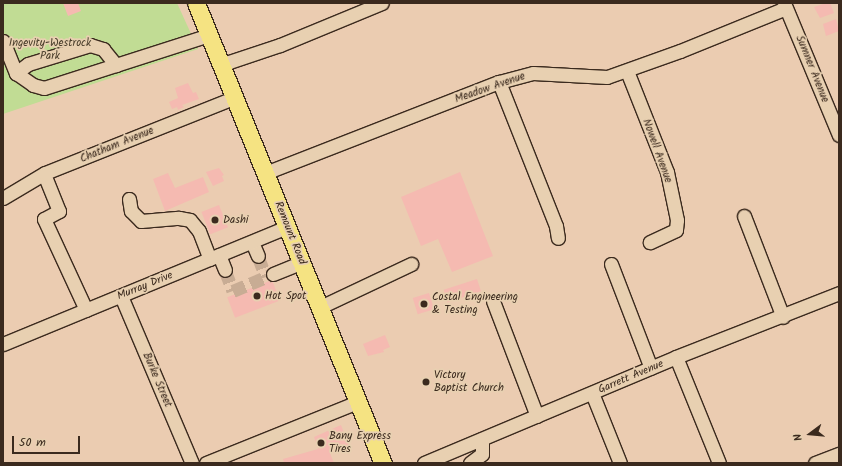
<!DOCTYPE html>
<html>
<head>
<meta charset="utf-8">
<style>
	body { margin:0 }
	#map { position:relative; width:842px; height:466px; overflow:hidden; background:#ebccb1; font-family:Kalam,sans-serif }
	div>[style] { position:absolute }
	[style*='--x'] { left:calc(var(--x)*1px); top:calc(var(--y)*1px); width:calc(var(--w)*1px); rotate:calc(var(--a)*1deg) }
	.green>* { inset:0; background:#c1dc94 }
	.building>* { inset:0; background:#f5bab1; transform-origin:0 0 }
	.minor-tunnel>* { height:13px; margin-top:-6.5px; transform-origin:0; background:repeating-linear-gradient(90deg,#c8ac94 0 13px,transparent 0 19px) }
	.roads { filter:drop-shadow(1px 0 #3b2a1e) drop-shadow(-1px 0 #3b2a1e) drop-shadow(0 1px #3b2a1e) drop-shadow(0 -1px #3b2a1e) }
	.minor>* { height:13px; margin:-6.5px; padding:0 6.5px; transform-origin:6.5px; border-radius:6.5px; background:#e8d0b1 }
	.major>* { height:17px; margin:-8.5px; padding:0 8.5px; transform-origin:8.5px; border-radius:8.5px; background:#f5e382 }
	.dots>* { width:11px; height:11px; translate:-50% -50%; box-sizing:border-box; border:2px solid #e8d0b1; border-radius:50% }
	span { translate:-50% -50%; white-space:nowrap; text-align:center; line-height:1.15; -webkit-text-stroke:3.5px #e8d0b1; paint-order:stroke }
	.park-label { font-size:11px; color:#483c2a }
	.street-label { font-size:11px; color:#3b2a1e }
	.poi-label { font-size:11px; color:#3b2a1e }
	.left { translate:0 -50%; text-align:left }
	.frame { position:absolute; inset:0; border:4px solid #3b2a1e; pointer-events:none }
	.north { position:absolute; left:790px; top:414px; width:40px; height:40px; -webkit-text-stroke:3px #e8d0b1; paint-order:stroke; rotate:254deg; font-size:11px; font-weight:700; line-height:16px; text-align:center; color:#3b2a1e }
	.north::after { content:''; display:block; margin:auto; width:14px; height:18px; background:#3b2a1e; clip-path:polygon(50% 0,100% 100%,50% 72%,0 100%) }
	.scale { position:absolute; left:12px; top:436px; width:68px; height:18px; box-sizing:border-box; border:2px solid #3b2a1e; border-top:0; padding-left:5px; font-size:12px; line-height:14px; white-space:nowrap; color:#3b2a1e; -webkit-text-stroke:3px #e8d0b1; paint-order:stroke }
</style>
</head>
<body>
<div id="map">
	<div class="green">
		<i style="clip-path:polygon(3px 3px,177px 3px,198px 49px,3px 114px)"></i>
	</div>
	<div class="building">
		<i style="clip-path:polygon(63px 3px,78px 3px,81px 11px,68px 16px)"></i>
		<i style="clip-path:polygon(826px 3px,830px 3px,834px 13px,820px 18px,814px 7px)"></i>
		<i style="clip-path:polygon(836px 19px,839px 31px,826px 36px,823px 24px)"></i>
		<i style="clip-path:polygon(188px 83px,193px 93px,196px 92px,199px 99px,182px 105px,184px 107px,178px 110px,177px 107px,172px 109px,169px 102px,178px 98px,175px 88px)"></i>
		<i style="clip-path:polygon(219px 168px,224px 175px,222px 176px,224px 181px,213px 186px,206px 172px)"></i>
		<i style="clip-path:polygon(460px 172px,493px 256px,452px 272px,438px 239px,421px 246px,401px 197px)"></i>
		<i style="clip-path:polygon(168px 173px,175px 188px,203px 177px,209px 192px,165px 211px,153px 179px)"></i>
		<i style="left:219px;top:205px;width:24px;height:19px;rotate:68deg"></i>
		<i style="left:477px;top:279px;width:13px;height:35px;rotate:72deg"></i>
		<i style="left:272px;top:280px;width:22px;height:48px;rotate:69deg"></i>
		<i style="left:429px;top:293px;width:17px;height:17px;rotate:73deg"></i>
		<i style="clip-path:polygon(385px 335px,390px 347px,383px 350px,384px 352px,368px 356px,363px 344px)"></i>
		<i style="clip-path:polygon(341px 425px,349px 445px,330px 453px,334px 463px,284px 463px,283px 459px,318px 449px,314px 437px)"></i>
	</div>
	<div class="minor-tunnel">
		<i style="--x:258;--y:256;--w:22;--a:69"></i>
		<i style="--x:225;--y:270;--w:22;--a:69"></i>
		<i style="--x:233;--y:291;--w:43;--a:-23"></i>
	</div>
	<div class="roads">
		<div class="minor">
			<i style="--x:784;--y:3;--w:143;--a:67.4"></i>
			<i style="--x:3;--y:41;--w:35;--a:68"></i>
			<i style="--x:16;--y:73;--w:21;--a:35"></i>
			<i style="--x:33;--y:85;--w:11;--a:15"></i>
			<i style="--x:44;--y:88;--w:173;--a:-17.8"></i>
			<i style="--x:220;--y:63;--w:9;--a:-6"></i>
			<i style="--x:229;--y:62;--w:54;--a:-18.4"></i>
			<i style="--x:280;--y:45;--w:110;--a:-22.4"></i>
			<i style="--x:627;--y:71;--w:109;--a:68.4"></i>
			<i style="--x:667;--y:172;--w:49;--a:78.2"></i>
			<i style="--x:677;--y:220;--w:10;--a:96"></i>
			<i style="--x:676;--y:230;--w:29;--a:155"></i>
			<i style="--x:16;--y:73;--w:15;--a:-37"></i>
			<i style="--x:28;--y:64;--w:65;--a:-17"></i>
			<i style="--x:90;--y:45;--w:14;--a:17"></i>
			<i style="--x:103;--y:49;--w:21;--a:51"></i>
			<i style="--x:499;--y:82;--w:155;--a:68.4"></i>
			<i style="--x:556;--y:226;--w:12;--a:81"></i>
			<i style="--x:265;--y:173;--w:251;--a:-21.3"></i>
			<i style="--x:499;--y:82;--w:35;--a:-15"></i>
			<i style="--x:533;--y:73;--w:74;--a:3.1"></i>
			<i style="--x:607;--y:77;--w:77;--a:-19.6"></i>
			<i style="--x:680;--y:51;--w:114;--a:-22.1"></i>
			<i style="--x:44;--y:174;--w:40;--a:68"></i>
			<i style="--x:59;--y:211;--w:17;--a:152"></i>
			<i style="--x:44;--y:219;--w:100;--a:65.2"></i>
			<i style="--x:3;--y:198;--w:49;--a:-30.8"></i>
			<i style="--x:45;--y:173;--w:202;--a:-21.7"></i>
			<i style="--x:129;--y:199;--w:12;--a:81"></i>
			<i style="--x:131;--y:211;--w:14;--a:45"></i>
			<i style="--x:141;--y:221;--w:38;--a:-5"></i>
			<i style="--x:179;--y:218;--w:11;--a:10"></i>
			<i style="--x:190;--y:220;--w:14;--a:51"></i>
			<i style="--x:199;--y:231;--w:30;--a:69"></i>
			<i style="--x:744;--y:216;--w:108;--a:68.9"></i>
			<i style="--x:252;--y:242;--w:15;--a:67"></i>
			<i style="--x:219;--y:255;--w:16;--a:68"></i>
			<i style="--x:611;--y:264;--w:111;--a:69"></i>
			<i style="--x:273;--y:274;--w:31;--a:-22"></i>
			<i style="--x:121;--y:296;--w:181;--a:67"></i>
			<i style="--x:493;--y:301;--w:123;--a:69.1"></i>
			<i style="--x:320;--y:307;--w:101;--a:-25.3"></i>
			<i style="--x:3;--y:344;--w:307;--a:-22.4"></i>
			<i style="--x:676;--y:357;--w:114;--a:67.9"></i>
			<i style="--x:592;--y:393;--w:75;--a:68.2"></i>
			<i style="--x:206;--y:463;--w:164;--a:-21.9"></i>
			<i style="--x:424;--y:463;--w:273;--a:-22.8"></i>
			<i style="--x:676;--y:357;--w:175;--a:-21.4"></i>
			<i style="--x:470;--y:463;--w:15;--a:-37"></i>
			<i style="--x:482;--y:454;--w:15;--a:-90"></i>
			<i style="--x:815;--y:463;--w:26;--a:-21"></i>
		</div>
		<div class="major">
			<i style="--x:196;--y:3;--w:497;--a:67.9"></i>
		</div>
	</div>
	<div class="dots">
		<i style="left:215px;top:220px;background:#3b2a1e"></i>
		<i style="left:257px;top:296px;background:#3b2a1e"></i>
		<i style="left:424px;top:304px;background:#3b2a1e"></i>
		<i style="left:426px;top:382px;background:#3b2a1e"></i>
		<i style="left:321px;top:443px;background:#3b2a1e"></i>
	</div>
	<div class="park-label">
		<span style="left:50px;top:50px">Ingevity-Westrock<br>Park</span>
	</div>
	<div class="street-label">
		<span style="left:812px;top:69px;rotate:68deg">Sumner Avenue</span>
		<span style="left:490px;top:88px;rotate:-19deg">Meadow Avenue</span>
		<span style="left:117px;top:145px;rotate:-22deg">Chatham Avenue</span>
		<span style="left:657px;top:151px;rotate:70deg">Nowell Avenue</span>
		<span style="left:290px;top:233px;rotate:68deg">Remount Road</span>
		<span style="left:145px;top:286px;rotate:-22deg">Murray Drive</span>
		<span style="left:631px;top:377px;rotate:-23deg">Garrett Avenue</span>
		<span style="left:157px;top:380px;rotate:67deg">Burke Street</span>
	</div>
	<div class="poi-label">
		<span class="left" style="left:223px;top:220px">Dashi</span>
		<span class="left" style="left:265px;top:296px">Hot Spot</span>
		<span class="left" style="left:432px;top:304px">Costal Engineering<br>&amp; Testing</span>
		<span class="left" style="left:434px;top:382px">Victory<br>Baptist Church</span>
		<span class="left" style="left:329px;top:443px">Bany Express<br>Tires</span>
	</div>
	<div class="frame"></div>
	<div class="north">N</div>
	<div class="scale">50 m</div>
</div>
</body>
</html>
